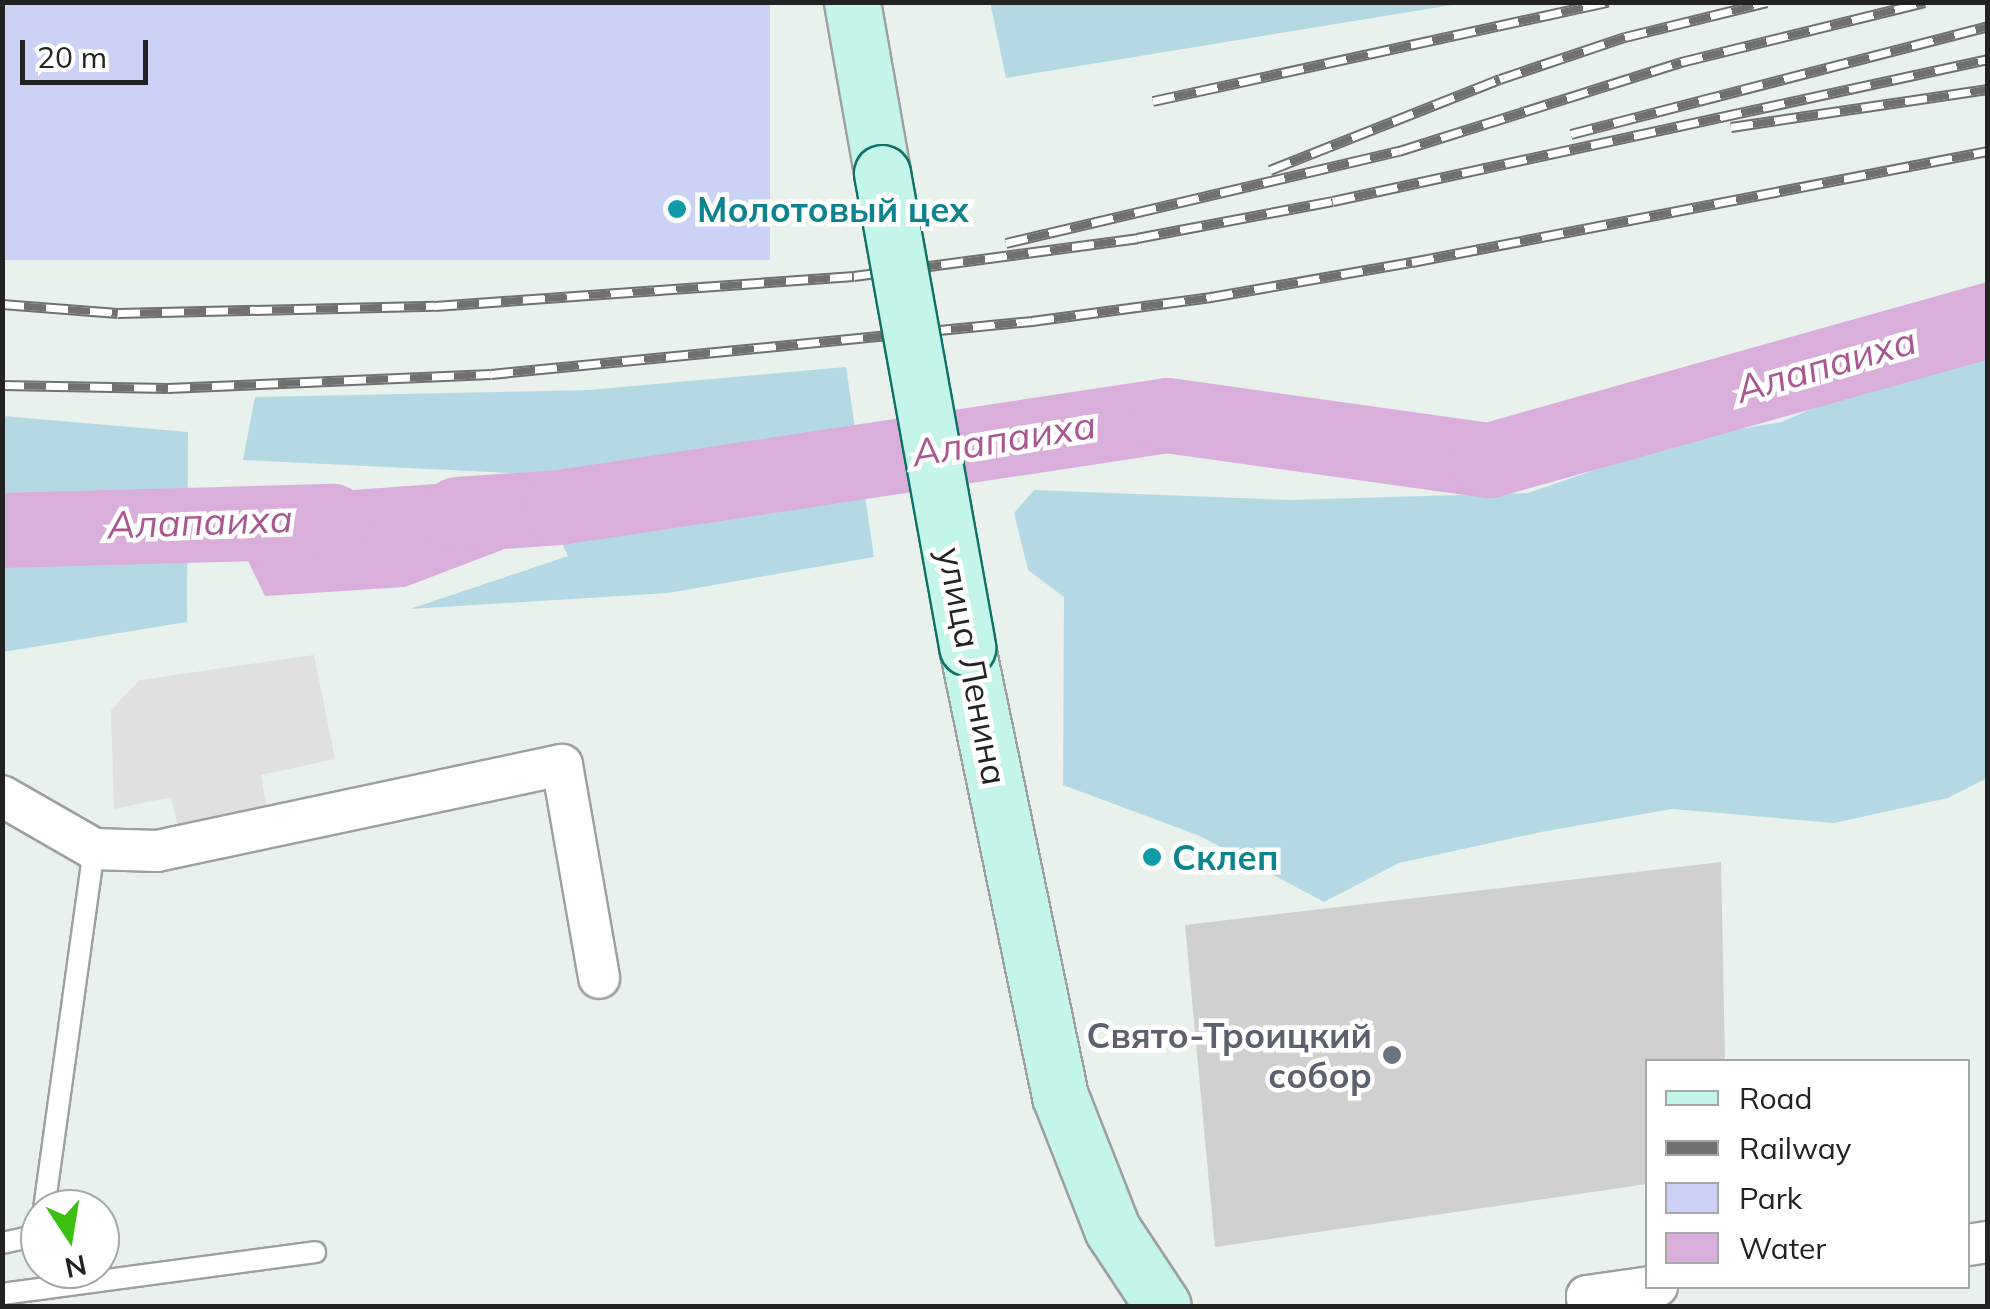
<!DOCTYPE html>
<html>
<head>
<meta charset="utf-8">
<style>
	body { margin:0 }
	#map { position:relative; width:1990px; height:1309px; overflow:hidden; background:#e9f1ed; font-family:Mulish,sans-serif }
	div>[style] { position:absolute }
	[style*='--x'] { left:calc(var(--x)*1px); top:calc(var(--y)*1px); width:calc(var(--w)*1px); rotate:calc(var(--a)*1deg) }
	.residential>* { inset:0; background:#dfe0df }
	.religious>* { inset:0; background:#d0d0d0 }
	.grass>* { inset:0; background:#b5d8e5 }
	.park>* { inset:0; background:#ccd2f5; transform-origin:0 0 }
	.water>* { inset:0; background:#daaeda }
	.river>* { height:75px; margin:-37.5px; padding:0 37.5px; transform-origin:37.5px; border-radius:37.5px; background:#daaeda }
	.roads { filter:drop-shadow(2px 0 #9f9f9f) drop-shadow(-2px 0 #9f9f9f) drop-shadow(0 2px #9f9f9f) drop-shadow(0 -2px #9f9f9f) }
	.service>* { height:20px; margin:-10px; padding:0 10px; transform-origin:10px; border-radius:10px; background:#fff }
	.minor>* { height:40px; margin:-20px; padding:0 20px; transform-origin:20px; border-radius:20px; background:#fff }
	.secondary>* { height:55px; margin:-27.5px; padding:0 27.5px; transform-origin:27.5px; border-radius:27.5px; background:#c4f5eb }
	.rail>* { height:11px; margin-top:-5.5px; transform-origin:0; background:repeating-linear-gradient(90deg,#fff 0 22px,#707070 0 44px); box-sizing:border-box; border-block:2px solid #707070 }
	.bridges { filter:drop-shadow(2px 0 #107165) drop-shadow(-2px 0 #107165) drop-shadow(0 2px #107165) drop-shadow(0 -2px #107165) }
	.secondary-bridge>* { height:55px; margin:-27.5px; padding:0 27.5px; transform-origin:27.5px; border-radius:27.5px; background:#c4f5eb }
	.dots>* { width:28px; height:28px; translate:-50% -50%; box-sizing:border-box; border:5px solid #fff; border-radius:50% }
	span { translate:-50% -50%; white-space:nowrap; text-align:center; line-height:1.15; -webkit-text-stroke:9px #fff; paint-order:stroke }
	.culture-label { font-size:35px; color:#0d838f; font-weight:700 }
	.left { translate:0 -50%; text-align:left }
	.street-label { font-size:35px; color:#222 }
	.worship-label { font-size:35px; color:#5b616d; font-weight:700 }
	.right { translate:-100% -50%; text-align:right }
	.water-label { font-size:38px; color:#aa5693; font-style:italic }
	.frame { position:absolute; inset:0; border:5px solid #222; pointer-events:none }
	.legend { position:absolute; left:1645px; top:1059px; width:325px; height:230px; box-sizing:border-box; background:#fff; border:2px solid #a7a7a7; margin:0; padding:12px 18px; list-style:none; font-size:30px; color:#222 }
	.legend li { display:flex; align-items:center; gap:20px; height:50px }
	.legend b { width:50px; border:2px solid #a7a7a7 }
	.north { position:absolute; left:20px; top:1189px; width:100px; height:100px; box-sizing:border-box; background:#fff; border:2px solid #a7a7a7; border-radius:50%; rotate:168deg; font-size:28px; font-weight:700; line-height:40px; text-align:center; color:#222 }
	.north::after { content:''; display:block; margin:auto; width:35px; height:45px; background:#3cc013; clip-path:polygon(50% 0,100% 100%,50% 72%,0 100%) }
	.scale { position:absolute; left:20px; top:40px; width:128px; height:45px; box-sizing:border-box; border:5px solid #222; border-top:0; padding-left:12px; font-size:30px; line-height:35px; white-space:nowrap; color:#222; -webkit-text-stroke:8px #fff; paint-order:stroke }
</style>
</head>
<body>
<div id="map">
	<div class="residential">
		<i style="clip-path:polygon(314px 655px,335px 759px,261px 775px,267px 813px,179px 831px,171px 797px,114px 809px,111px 710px,140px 680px)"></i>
	</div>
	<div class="religious">
		<i style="clip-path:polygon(1721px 862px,1725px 1061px,1648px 1062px,1647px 1184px,1215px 1247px,1185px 925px)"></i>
	</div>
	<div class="grass">
		<i style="clip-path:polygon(990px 2px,1464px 2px,1464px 3px,1006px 78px)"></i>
		<i style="clip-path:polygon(1987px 342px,1987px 778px,1948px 798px,1834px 823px,1672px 809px,1541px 832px,1399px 863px,1324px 902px,1200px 836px,1063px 785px,1064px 597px,1028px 570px,1014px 513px,1034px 490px,1289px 500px,1528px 493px,1688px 438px,1782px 422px,1872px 382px)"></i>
		<i style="clip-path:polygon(846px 367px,874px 557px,668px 593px,410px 609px,568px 556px,528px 474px,243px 460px,255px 397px,589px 390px)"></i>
		<i style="clip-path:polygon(3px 416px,188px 432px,187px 622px,3px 652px)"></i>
	</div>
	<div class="park">
		<i style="left:2px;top:3px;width:768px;height:257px"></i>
	</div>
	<div class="water">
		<i style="clip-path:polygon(436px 484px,559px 507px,502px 550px,405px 587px,265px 596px,230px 524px,255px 497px)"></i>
	</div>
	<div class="river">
		<i style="--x:457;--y:514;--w:102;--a:-3.9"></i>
		<i style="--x:559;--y:507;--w:615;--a:-8.6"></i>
		<i style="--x:1167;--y:415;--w:325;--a:8"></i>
		<i style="--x:1489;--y:460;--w:518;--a:-15.67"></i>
		<i style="--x:2;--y:530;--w:330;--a:-1.6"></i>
	</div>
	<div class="roads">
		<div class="service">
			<i style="--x:44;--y:1209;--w:363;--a:-82.1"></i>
			<i style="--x:2;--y:1243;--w:39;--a:-12"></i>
			<i style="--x:2;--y:1294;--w:316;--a:-7.6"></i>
		</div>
		<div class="minor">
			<i style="--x:2;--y:796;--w:106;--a:29.9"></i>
			<i style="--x:94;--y:849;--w:63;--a:1.8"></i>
			<i style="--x:157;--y:851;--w:414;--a:-12"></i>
			<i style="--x:562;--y:765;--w:216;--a:80.1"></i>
			<i style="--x:1968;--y:1245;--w:20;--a:-9"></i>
			<i style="--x:1588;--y:1306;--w:10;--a:-96"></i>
			<i style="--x:1587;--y:1296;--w:71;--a:-8.1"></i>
		</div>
		<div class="secondary">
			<i style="--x:852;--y:2;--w:174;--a:80"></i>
			<i style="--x:967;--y:647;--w:459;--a:78.3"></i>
			<i style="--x:1060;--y:1096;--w:143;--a:68.6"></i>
			<i style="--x:1112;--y:1229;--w:92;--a:56.5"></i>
		</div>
	</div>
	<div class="rail">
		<i style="--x:1153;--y:101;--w:466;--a:-12.3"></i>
		<i style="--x:1731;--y:127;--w:260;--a:-8.4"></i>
		<i style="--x:1571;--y:134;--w:431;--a:-14.5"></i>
		<i style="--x:1270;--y:170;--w:247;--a:-21.6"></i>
		<i style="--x:1500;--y:79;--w:132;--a:-18.6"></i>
		<i style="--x:1625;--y:37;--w:146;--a:-13.8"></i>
		<i style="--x:1006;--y:243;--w:404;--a:-13.2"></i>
		<i style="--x:1399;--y:151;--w:296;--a:-17.5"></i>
		<i style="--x:1681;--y:62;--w:251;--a:-13.8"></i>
		<i style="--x:2;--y:304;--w:116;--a:4.4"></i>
		<i style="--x:118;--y:313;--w:317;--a:-1.3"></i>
		<i style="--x:435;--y:306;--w:420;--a:-4.1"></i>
		<i style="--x:854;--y:276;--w:286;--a:-7.6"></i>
		<i style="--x:1137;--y:238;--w:199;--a:-10.7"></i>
		<i style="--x:1333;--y:201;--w:670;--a:-12.23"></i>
		<i style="--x:2;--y:385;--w:166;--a:1"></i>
		<i style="--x:168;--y:388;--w:323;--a:-2.5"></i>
		<i style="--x:491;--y:374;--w:544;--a:-5.6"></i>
		<i style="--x:1032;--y:321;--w:181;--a:-7.6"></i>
		<i style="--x:1211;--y:297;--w:204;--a:-9.9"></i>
		<i style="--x:1412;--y:262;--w:587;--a:-10.91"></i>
	</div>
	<div class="bridges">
		<div class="secondary-bridge">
			<i style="--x:882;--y:173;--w:482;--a:79.8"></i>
		</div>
	</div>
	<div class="dots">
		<i style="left:677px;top:209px;background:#0f9aa8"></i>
		<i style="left:1152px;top:857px;background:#0f9aa8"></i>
		<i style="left:1392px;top:1055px;background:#6b7280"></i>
	</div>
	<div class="culture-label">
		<span class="left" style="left:697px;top:209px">Молотовый цех</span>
		<span class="left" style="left:1172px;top:857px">Склеп</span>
	</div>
	<div class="street-label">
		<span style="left:973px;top:666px;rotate:79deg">улица Ленина</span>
	</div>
	<div class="worship-label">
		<span class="right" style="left:1372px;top:1055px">Свято-Троицкий<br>собор</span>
	</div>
	<div class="water-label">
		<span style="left:1826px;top:365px;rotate:-16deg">Алапаиха</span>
		<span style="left:1004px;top:439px;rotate:-9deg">Алапаиха</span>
		<span style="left:200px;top:522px;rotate:-2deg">Алапаиха</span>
	</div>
	<div class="frame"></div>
	<ul class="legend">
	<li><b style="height:12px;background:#c4f5eb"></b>Road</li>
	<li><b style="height:12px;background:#707070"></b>Railway</li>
	<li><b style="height:28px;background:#ccd2f5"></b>Park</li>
	<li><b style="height:28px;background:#daaeda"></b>Water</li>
	</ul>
	<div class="north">N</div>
	<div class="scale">20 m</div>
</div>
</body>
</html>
